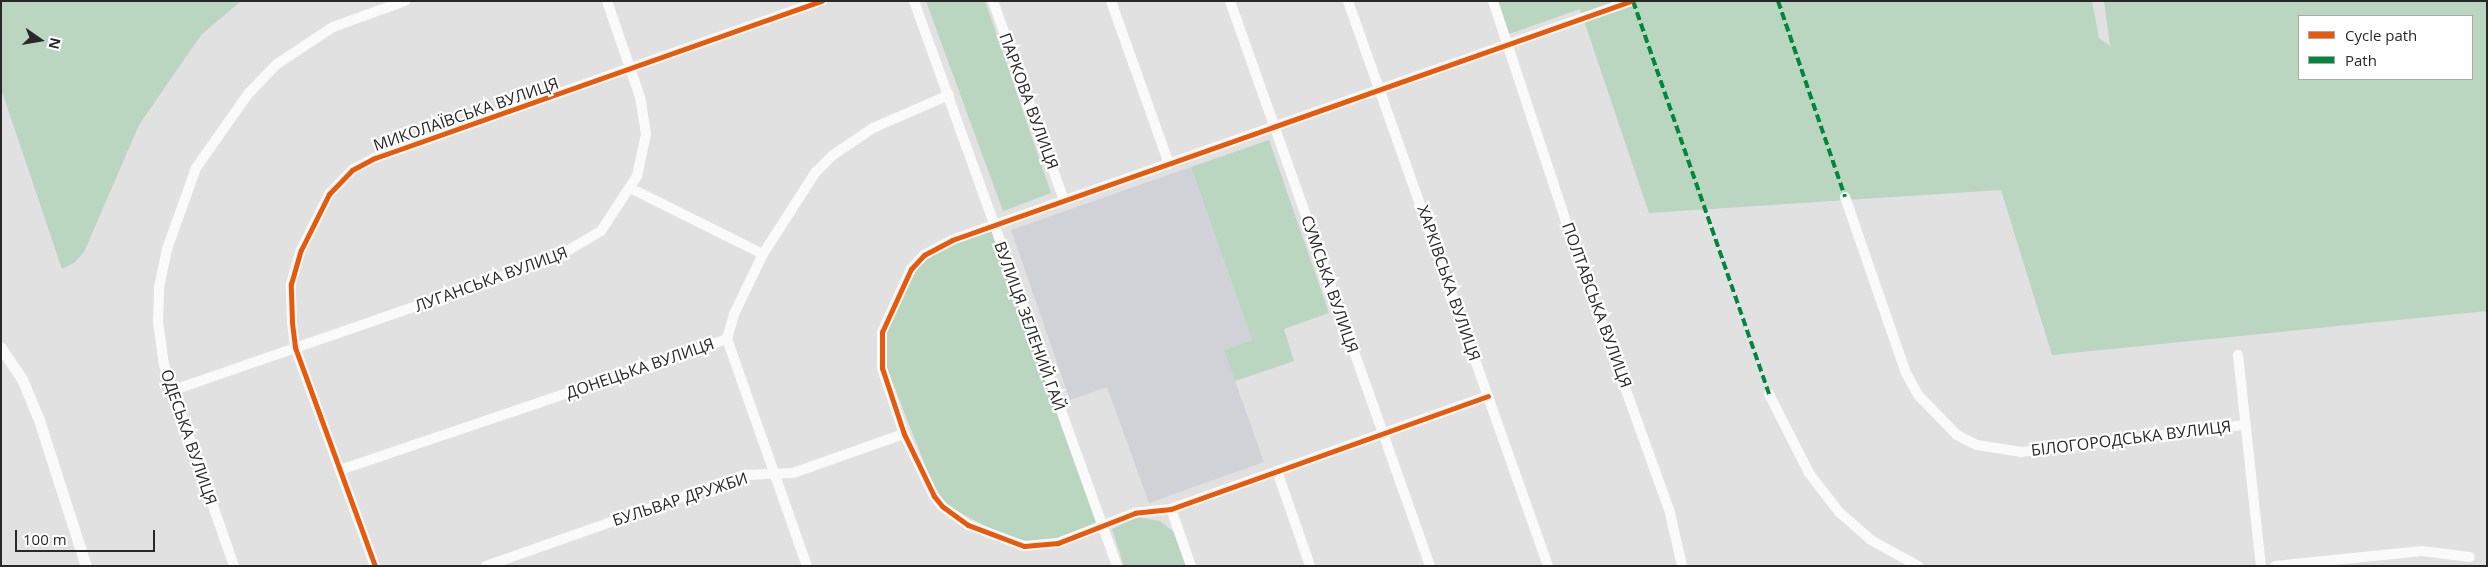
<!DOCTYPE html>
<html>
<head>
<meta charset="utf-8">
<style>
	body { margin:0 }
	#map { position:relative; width:2488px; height:567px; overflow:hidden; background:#e1e1e2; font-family:"Open Sans",sans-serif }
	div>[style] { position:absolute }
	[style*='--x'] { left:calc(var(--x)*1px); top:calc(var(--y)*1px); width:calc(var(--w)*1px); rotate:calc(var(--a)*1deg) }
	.built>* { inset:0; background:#d0d2d8 }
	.green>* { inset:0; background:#bad5c0 }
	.minor>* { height:10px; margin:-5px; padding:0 5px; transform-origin:5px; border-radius:5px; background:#fafafb }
	.tertiary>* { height:11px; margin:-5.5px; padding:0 5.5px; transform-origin:5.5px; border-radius:5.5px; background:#fafafb }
	.quiet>* { height:4px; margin-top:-2px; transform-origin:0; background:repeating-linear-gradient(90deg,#00873e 0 8px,transparent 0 12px) }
	.cycleway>* { height:5px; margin:-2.5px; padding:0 2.5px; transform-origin:2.5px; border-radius:2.5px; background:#e8590c }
	span { translate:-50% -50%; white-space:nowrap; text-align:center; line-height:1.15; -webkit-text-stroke:4.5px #fff; paint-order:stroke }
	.street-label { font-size:16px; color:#282829 }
	.frame { position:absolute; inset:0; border:2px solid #282829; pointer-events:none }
	.legend { position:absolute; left:2298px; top:15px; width:175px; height:65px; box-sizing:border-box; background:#fff; border:1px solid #a9a9a9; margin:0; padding:6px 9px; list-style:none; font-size:15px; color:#282829 }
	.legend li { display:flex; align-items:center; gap:10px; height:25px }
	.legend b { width:25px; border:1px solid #a9a9a9 }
	.north { position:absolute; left:15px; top:15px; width:50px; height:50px; -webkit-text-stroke:4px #fff; paint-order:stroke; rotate:103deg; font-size:14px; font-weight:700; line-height:20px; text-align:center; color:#282829 }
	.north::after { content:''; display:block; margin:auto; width:18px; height:22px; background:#282829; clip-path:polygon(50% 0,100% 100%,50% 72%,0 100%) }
	.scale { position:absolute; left:15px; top:530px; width:140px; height:22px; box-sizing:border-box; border:2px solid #282829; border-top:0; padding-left:6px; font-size:15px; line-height:18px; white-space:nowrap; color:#282829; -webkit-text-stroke:4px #fff; paint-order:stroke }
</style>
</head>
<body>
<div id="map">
	<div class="built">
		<i style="clip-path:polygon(1191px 167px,1252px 340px,1224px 350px,1264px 462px,1149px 503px,1107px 387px,1070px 400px,1011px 230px)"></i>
	</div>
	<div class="green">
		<i style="clip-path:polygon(1px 1px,241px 1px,201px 35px,139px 125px,84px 252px,74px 263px,62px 269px,1px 89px)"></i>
		<i style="clip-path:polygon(926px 1px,985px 1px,1051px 193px,1003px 211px)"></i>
		<i style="clip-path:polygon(evenodd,1497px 1px,2092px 1px,2099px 38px,2110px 46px,2104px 1px,2487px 1px,2487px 311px,2052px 355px,2001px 190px,1649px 213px,1580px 9px,1509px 34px,1497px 1px,2299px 16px,2472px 16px,2472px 79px,2299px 79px,2299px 16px)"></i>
		<i style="clip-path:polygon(1269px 140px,1329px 313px,1284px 329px,1294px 361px,1235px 381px,1224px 350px,1252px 340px,1191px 167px)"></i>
		<i style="clip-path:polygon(994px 224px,1102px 527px,1058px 543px,1025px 543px,996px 532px,946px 505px,936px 493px,887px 368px,885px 349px,888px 326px,916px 270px,933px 254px)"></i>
		<i style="clip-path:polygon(1137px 517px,1160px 521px,1174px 532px,1187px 566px,1124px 566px,1112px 529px)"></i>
	</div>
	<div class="minor">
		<i style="--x:914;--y:1;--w:600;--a:70.24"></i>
		<i style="--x:993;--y:1;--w:211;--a:70.4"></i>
		<i style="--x:1111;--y:1;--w:173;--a:70.4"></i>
		<i style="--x:1230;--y:1;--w:599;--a:70.51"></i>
		<i style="--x:1348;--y:1;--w:599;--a:70.51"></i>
		<i style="--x:1493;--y:1;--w:255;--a:71.7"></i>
		<i style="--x:1573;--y:243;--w:287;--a:70.2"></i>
		<i style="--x:1670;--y:513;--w:54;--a:77.2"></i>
		<i style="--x:630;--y:188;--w:148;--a:26.4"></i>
		<i style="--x:1845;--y:197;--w:186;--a:70.9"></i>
		<i style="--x:1906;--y:373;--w:26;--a:61"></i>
		<i style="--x:1919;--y:396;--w:54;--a:45.7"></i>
		<i style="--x:1957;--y:435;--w:22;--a:27"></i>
		<i style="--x:1977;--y:445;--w:45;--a:9"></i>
		<i style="--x:2021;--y:452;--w:226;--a:-6.9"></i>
		<i style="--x:727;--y:339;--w:241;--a:70.6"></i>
		<i style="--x:2238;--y:355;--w:212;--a:83.8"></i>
		<i style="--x:171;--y:391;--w:406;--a:-19.1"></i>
		<i style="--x:555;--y:258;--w:53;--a:-30.4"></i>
		<i style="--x:601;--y:231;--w:66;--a:-56.8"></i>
		<i style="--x:637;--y:176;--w:43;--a:-77.9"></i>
		<i style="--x:646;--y:134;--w:37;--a:-99"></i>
		<i style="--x:640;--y:97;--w:102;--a:-109"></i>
		<i style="--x:1769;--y:394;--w:89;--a:63.1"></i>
		<i style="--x:1809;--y:473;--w:49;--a:52.4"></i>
		<i style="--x:1839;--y:512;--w:43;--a:41.2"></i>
		<i style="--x:1871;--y:540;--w:54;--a:29"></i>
		<i style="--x:1488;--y:396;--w:337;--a:160.4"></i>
		<i style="--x:1171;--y:509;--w:36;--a:174"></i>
		<i style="--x:1135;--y:513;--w:83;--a:158.7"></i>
		<i style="--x:1058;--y:543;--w:34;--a:175"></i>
		<i style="--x:1024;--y:546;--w:60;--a:-159.4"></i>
		<i style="--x:968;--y:525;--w:32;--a:-144"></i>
		<i style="--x:942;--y:506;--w:13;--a:-129"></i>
		<i style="--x:934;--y:496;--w:69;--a:-115.8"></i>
		<i style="--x:904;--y:434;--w:70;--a:-108.4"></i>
		<i style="--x:882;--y:368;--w:36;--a:-90"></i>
		<i style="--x:882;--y:332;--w:69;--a:-65.3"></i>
		<i style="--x:911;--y:269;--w:19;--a:-47"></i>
		<i style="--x:924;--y:255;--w:32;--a:-28"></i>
		<i style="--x:952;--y:240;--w:720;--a:-19.39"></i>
		<i style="--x:340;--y:470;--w:409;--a:-18.7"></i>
		<i style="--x:727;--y:339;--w:26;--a:-74"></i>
		<i style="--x:734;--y:314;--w:67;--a:-64.2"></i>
		<i style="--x:763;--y:254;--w:96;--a:-57.3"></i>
		<i style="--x:815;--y:173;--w:25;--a:-45"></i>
		<i style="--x:833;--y:155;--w:48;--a:-34"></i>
		<i style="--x:873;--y:128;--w:83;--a:-23.5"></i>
		<i style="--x:1277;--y:471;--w:101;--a:70.8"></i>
		<i style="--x:1171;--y:509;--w:60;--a:70.7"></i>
		<i style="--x:234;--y:566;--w:213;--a:-109.2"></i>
		<i style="--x:164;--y:365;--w:43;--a:-97.9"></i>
		<i style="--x:158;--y:322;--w:35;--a:-88"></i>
		<i style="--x:159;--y:287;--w:39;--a:-78"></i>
		<i style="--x:167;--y:249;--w:86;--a:-70.3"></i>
		<i style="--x:196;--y:168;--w:90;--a:-54.9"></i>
		<i style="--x:248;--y:94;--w:42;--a:-46"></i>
		<i style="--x:277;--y:64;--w:67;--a:-33.5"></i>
		<i style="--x:333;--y:27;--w:77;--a:-19.9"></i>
		<i style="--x:375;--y:566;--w:233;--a:-110.1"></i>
		<i style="--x:295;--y:347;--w:26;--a:-97"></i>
		<i style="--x:292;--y:321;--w:37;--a:-92"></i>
		<i style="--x:291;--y:284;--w:35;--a:-74"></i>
		<i style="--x:301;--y:250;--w:63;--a:-63.4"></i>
		<i style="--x:329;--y:194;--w:33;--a:-46"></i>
		<i style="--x:352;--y:170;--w:26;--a:-28"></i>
		<i style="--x:375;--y:158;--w:474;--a:-19.4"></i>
		<i style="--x:486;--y:566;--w:274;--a:-19.4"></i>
		<i style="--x:744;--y:475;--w:49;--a:-2.3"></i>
		<i style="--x:793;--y:473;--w:118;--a:-19.4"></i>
		<i style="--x:2275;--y:566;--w:148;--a:-5.8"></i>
		<i style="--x:2422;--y:551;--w:48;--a:7.1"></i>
	</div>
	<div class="tertiary">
		<i style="--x:1;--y:348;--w:37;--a:56"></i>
		<i style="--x:22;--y:379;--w:44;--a:67.5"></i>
		<i style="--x:39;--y:420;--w:153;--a:72.2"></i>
	</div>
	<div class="quiet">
		<i style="--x:1633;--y:1;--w:416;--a:70.9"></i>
		<i style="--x:1778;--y:1;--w:207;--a:71.1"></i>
	</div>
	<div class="cycleway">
		<i style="--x:1488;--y:396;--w:337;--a:160.4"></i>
		<i style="--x:1171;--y:509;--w:36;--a:174"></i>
		<i style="--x:1135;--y:513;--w:83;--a:158.7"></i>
		<i style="--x:1058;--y:543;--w:34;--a:175"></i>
		<i style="--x:1024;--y:546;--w:60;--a:-159.4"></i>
		<i style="--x:968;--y:525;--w:32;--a:-144"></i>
		<i style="--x:942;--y:506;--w:13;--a:-129"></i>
		<i style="--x:934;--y:496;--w:69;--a:-115.8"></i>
		<i style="--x:904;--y:434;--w:70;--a:-108.4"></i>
		<i style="--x:882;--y:368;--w:36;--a:-90"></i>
		<i style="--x:882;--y:332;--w:69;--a:-65.3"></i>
		<i style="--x:911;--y:269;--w:19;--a:-47"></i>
		<i style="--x:924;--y:255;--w:32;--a:-28"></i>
		<i style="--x:952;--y:240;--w:720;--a:-19.39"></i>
		<i style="--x:375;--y:566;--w:233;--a:-110.1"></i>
		<i style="--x:295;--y:347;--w:26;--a:-97"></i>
		<i style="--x:292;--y:321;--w:37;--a:-92"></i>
		<i style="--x:291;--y:284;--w:35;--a:-74"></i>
		<i style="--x:301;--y:250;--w:63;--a:-63.4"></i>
		<i style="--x:329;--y:194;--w:33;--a:-46"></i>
		<i style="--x:352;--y:170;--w:26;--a:-28"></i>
		<i style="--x:375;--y:158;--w:474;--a:-19.4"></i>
	</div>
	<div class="street-label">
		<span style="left:1029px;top:101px;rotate:70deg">ПАРКОВА ВУЛИЦЯ</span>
		<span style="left:466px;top:114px;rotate:-19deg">МИКОЛАЇВСЬКА ВУЛИЦЯ</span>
		<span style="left:491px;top:279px;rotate:-20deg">ЛУГАНСЬКА ВУЛИЦЯ</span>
		<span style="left:1449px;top:283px;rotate:71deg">ХАРКІВСЬКА ВУЛИЦЯ</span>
		<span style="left:1330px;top:284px;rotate:71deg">СУМСЬКА ВУЛИЦЯ</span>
		<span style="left:1597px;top:305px;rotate:70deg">ПОЛТАВСЬКА ВУЛИЦЯ</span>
		<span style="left:1030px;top:326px;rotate:70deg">ВУЛИЦЯ ЗЕЛЕНИЙ ГАЙ</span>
		<span style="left:640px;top:368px;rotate:-19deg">ДОНЕЦЬКА ВУЛИЦЯ</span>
		<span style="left:189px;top:437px;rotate:71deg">ОДЕСЬКА ВУЛИЦЯ</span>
		<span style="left:2131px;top:438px;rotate:-7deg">БІЛОГОРОДСЬКА ВУЛИЦЯ</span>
		<span style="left:680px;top:499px;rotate:-18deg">БУЛЬВАР ДРУЖБИ</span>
	</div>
	<div class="frame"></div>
	<ul class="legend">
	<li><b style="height:6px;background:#e8590c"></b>Cycle path</li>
	<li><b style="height:6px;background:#00873e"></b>Path</li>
	</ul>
	<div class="north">N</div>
	<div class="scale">100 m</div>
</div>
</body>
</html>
